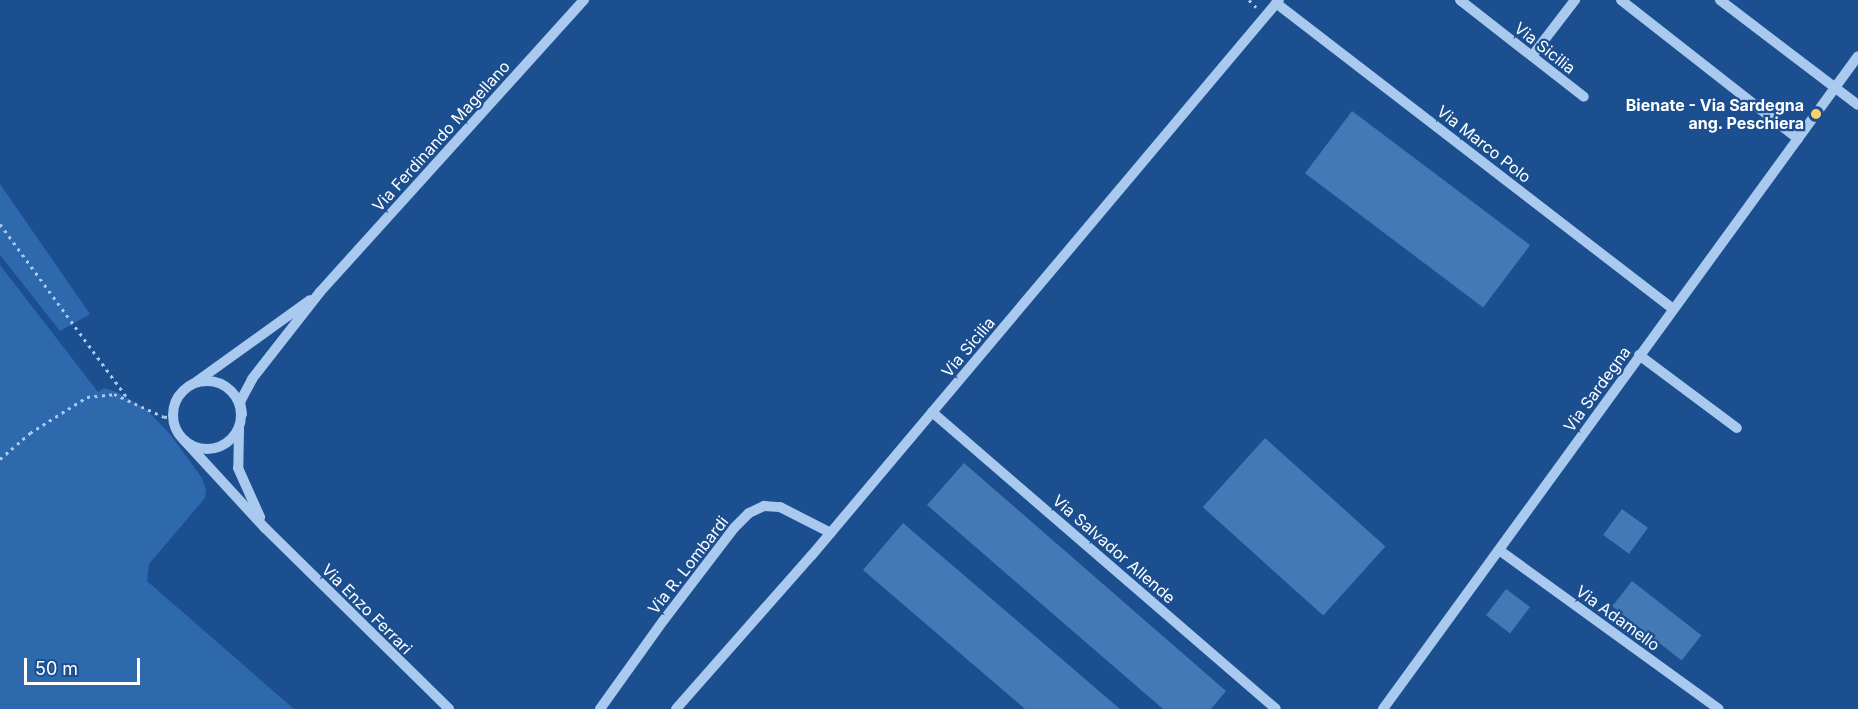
<!DOCTYPE html>
<html>
<head>
<meta charset="utf-8">
<style>
	body { margin:0 }
	#map { position:relative; width:1858px; height:709px; overflow:hidden; background:#1b4f8f; font-family:Inter,sans-serif }
	div>[style] { position:absolute }
	[style*='--x'] { left:calc(var(--x)*1px); top:calc(var(--y)*1px); width:calc(var(--w)*1px); rotate:calc(var(--a)*1deg) }
	.green>* { inset:0; background:#2e69ad }
	.building>* { inset:0; background:#4478b7; transform-origin:0 0 }
	.path>* { height:3px; margin-top:-1.5px; transform-origin:0; background:repeating-linear-gradient(90deg,#a9c9ee 0 3px,transparent 0 7.5px) }
	.minor>* { height:10px; margin:-5px; padding:0 5px; transform-origin:5px; border-radius:5px; background:#a9c9ee }
	.minor>.ring { margin:-5px; padding:0; box-sizing:content-box; background:none; border:10px solid #a9c9ee; border-radius:50% }
	.dots>* { width:16px; height:16px; translate:-50% -50%; box-sizing:border-box; border:3px solid #1b4f8f; border-radius:50% }
	span { translate:-50% -50%; white-space:nowrap; text-align:center; line-height:1.15; -webkit-text-stroke:4.5px #1b4f8f; paint-order:stroke }
	.street-label { font-size:16px; color:#fff }
	.poi-label { font-size:16px; color:#fff; font-weight:700 }
	.right { translate:-100% -50%; text-align:right }
	.scale { position:absolute; left:24px; top:658px; width:116px; height:27px; box-sizing:border-box; border:3px solid #fff; border-top:0; padding-left:8px; font-size:18px; line-height:21px; white-space:nowrap; color:#fff; -webkit-text-stroke:4px #1b4f8f; paint-order:stroke }
</style>
</head>
<body>
<div id="map">
	<div class="green">
		<i style="clip-path:polygon(0 184px,90px 314px,60px 331px,0 255px)"></i>
		<i style="clip-path:polygon(0 265px,98px 392px,104px 388px,117px 392px,146px 409px,170px 434px,202px 478px,206px 489px,205px 498px,149px 564px,147px 581px,294px 709px,0 709px)"></i>
	</div>
	<div class="building">
		<i style="left:1352px;top:111px;width:223px;height:78px;rotate:37deg"></i>
		<i style="left:1265px;top:438px;width:162px;height:93px;rotate:42deg"></i>
		<i style="clip-path:polygon(964px 463px,1226px 691px,1211px 709px,1163px 709px,927px 505px)"></i>
		<i style="left:1622px;top:509px;width:32px;height:32px;rotate:36deg"></i>
		<i style="clip-path:polygon(903px 523px,1120px 709px,1025px 709px,863px 570px)"></i>
		<i style="left:1632px;top:581px;width:88px;height:32px;rotate:38deg"></i>
		<i style="left:1506px;top:589px;width:30px;height:33px;rotate:37deg"></i>
	</div>
	<div class="path">
		<i style="--x:1249;--y:0;--w:10;--a:45"></i>
		<i style="--x:0;--y:224;--w:217;--a:53.8"></i>
		<i style="--x:0;--y:459;--w:40;--a:-41"></i>
		<i style="--x:30;--y:433;--w:67;--a:-32.3"></i>
		<i style="--x:87;--y:397;--w:27;--a:-6"></i>
		<i style="--x:114;--y:394;--w:55;--a:24.7"></i>
		<i style="--x:164;--y:417;--w:9;--a:-6"></i>
	</div>
	<div class="minor">
		<i style="--x:1460;--y:0;--w:157;--a:38"></i>
		<i style="--x:1621;--y:0;--w:225;--a:38.1"></i>
		<i style="--x:1720;--y:0;--w:173;--a:37.3"></i>
		<i style="--x:1276;--y:3;--w:501;--a:37.62"></i>
		<i style="--x:1532;--y:56;--w:71;--a:-52.5"></i>
		<i style="--x:1639;--y:355;--w:122;--a:36.7"></i>
		<i class="ring" style="left:173px;top:381px;width:58px;height:58px"></i>
		<i style="--x:196;--y:382;--w:140;--a:-35.7"></i>
		<i style="--x:932;--y:412;--w:454;--a:40.8"></i>
		<i style="--x:242;--y:414;--w:12;--a:-99"></i>
		<i style="--x:240;--y:402;--w:26;--a:-62"></i>
		<i style="--x:252;--y:379;--w:110;--a:-52"></i>
		<i style="--x:320;--y:292;--w:394;--a:-47.9"></i>
		<i style="--x:239;--y:429;--w:39;--a:91"></i>
		<i style="--x:238;--y:468;--w:54;--a:65.8"></i>
		<i style="--x:184;--y:440;--w:120;--a:47.4"></i>
		<i style="--x:265;--y:528;--w:258;--a:44.5"></i>
		<i style="--x:1499;--y:550;--w:271;--a:35.9"></i>
		<i style="--x:600;--y:709;--w:108;--a:-54.4"></i>
		<i style="--x:663;--y:621;--w:117;--a:-52.6"></i>
		<i style="--x:734;--y:528;--w:21;--a:-45"></i>
		<i style="--x:749;--y:513;--w:17;--a:-25"></i>
		<i style="--x:764;--y:506;--w:16;--a:4"></i>
		<i style="--x:780;--y:507;--w:57;--a:27"></i>
		<i style="--x:676;--y:709;--w:205;--a:-48.6"></i>
		<i style="--x:812;--y:555;--w:725;--a:-49.92"></i>
		<i style="--x:1383;--y:709;--w:807;--a:-53.97"></i>
	</div>
	<div class="dots">
		<i style="left:1816px;top:114px;background:#ffd166"></i>
	</div>
	<div class="street-label">
		<span style="left:1545px;top:48px;rotate:38deg">Via Sicilia</span>
		<span style="left:441px;top:136px;rotate:-48deg">Via Ferdinando Magellano</span>
		<span style="left:1484px;top:144px;rotate:38deg">Via Marco Polo</span>
		<span style="left:968px;top:347px;rotate:-50deg">Via Sicilia</span>
		<span style="left:1597px;top:389px;rotate:-54deg">Via Sardegna</span>
		<span style="left:1114px;top:549px;rotate:41deg">Via Salvador Allende</span>
		<span style="left:688px;top:565px;rotate:-52deg">Via R. Lombardi</span>
		<span style="left:367px;top:609px;rotate:45deg">Via Enzo Ferrari</span>
		<span style="left:1618px;top:618px;rotate:36deg">Via Adamello</span>
	</div>
	<div class="poi-label">
		<span class="right" style="left:1804px;top:114px">Bienate - Via Sardegna<br>ang. Peschiera</span>
	</div>
	<div class="scale">50 m</div>
</div>
</body>
</html>
